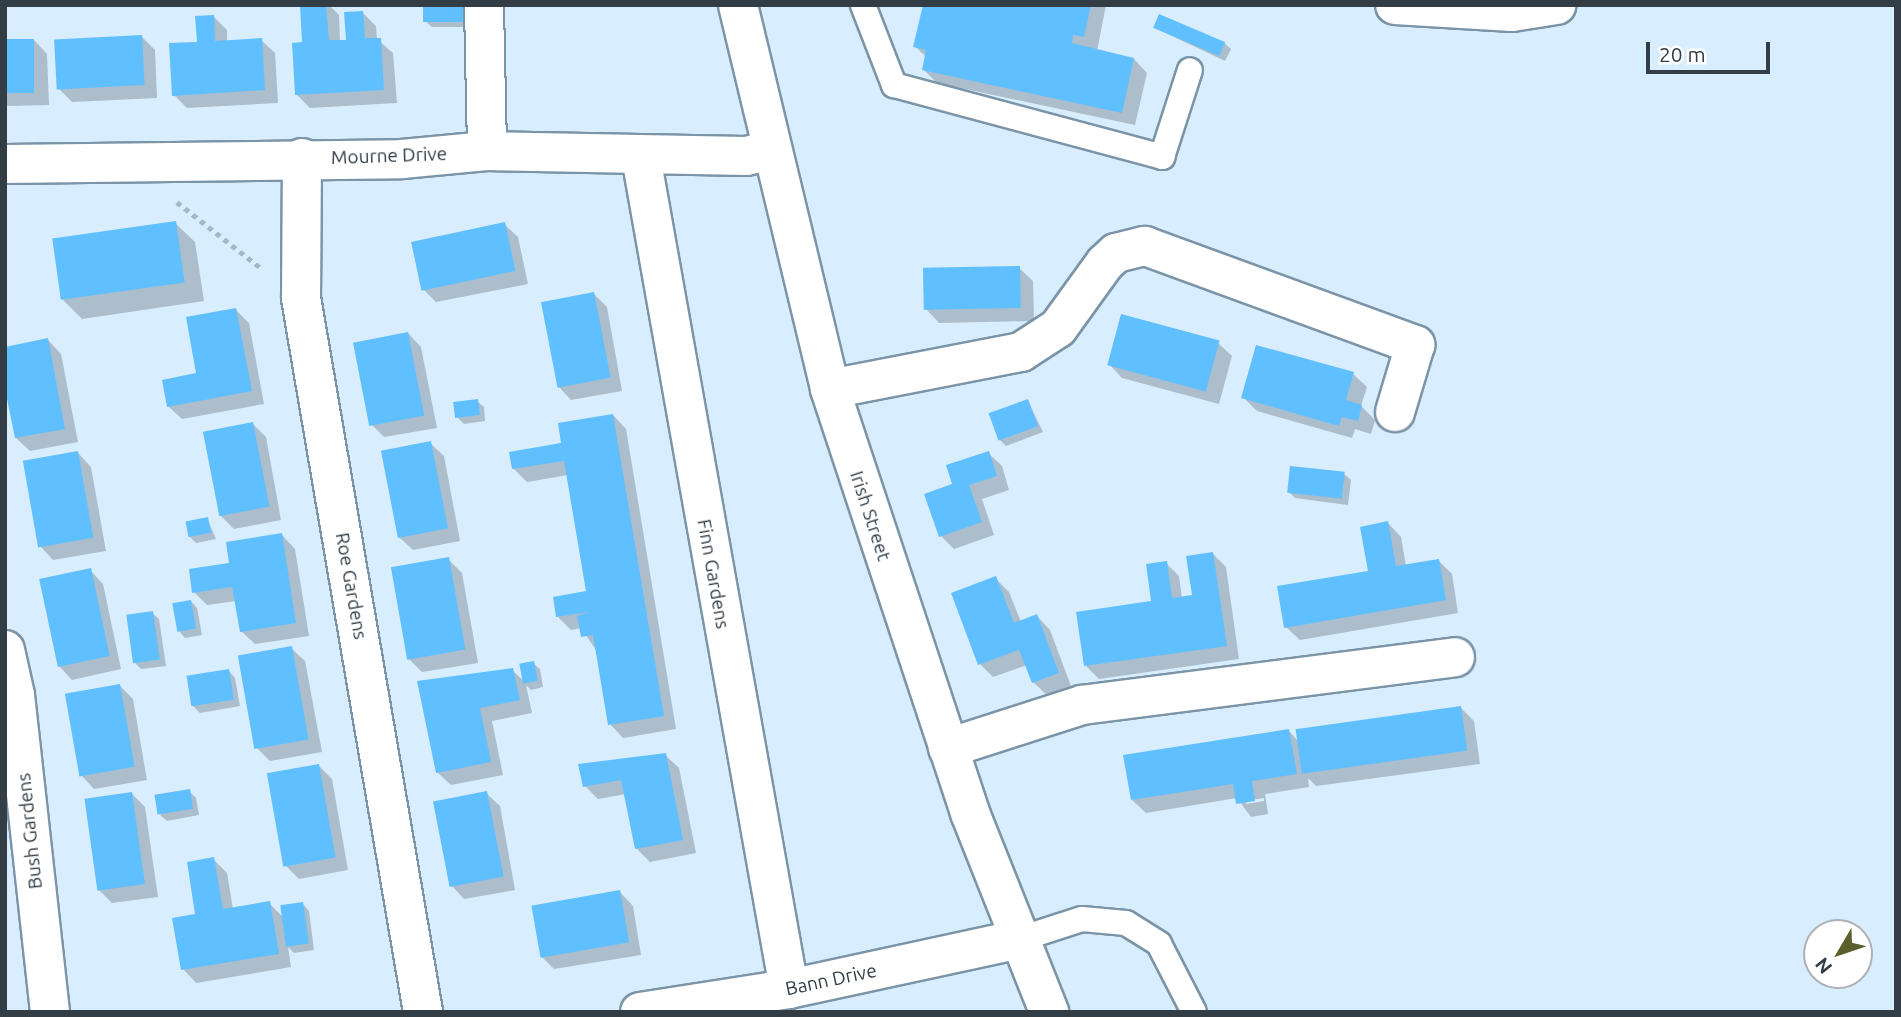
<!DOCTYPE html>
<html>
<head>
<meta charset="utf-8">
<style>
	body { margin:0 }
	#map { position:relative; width:1901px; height:1017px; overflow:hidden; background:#d8edfe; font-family:Ubuntu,sans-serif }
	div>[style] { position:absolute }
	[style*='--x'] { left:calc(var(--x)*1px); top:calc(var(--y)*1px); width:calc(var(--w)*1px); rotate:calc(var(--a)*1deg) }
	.shadow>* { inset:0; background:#0003 }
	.building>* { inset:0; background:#60bffe; transform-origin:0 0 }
	.path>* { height:4.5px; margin-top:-2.25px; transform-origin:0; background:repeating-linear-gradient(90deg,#a6b8c6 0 5px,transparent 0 10px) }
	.roads { filter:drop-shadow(2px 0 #7b94a7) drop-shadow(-2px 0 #7b94a7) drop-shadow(0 2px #7b94a7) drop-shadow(0 -2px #7b94a7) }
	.service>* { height:24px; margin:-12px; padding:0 12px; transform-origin:12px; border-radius:12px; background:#fff }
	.minor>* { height:38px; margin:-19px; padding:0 19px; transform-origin:19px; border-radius:19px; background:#fff }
	.secondary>* { height:38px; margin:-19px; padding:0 19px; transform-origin:19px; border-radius:19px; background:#fff }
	span { translate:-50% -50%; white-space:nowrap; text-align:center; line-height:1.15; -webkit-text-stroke:5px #fff; paint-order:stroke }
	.street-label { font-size:19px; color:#333d46 }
	.frame { position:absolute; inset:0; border:7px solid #333d46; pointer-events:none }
	.north { position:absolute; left:1803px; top:919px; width:70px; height:70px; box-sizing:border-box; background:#fff; border:2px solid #adb1b5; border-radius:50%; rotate:231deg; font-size:19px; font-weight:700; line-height:28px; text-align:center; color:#333d46 }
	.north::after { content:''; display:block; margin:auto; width:24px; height:32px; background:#5b5f2d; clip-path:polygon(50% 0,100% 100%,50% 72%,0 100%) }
	.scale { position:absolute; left:1646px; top:42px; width:124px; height:32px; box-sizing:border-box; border:4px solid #333d46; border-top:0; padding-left:9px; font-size:21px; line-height:24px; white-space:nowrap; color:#333d46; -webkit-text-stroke:5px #fff; paint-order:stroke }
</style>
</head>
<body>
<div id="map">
	<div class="shadow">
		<i style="clip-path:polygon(302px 5px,329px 5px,339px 15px,340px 42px,348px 41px,363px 13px,376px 26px,377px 39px,393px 53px,397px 103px,310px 108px,296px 94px,303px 43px)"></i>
		<i style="clip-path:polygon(425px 5px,466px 5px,470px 27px,432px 27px,425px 21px)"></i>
		<i style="clip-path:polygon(925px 5px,1106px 5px,1097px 51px,1134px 59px,1147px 73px,1135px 125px,937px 83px,924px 70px,926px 57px,915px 46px)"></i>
		<i style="clip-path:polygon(214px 17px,227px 30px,227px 42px,261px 40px,275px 53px,278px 103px,187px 108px,174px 95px)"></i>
		<i style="clip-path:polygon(1155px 28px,1224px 43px,1231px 49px,1225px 61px)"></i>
		<i style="clip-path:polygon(141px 36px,155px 50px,157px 98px,72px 102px,58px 88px)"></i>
		<i style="clip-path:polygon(34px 40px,47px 54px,49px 105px,5px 106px,5px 41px)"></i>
		<i style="clip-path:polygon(175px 223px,195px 242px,204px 301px,82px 319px,63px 300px)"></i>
		<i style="clip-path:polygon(504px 224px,518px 237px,528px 284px,436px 302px,423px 289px)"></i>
		<i style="clip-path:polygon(1019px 268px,1033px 281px,1034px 321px,939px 323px,926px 309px)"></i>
		<i style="clip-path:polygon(594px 294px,607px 307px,622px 391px,571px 400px,558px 386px)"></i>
		<i style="clip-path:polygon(236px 310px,249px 323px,264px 404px,182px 419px,168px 406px,198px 375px)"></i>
		<i style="clip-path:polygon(408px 333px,421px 347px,437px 428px,384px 437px,371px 424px)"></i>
		<i style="clip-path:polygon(48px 340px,61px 354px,78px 442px,30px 451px,16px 438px)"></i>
		<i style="clip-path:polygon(1218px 343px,1232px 356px,1219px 404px,1122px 378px,1109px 364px)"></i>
		<i style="clip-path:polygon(1353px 374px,1367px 387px,1361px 406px,1375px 420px,1371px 434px,1355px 429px,1352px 438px,1257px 411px,1243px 397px)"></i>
		<i style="clip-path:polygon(477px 401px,484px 407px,485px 421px,464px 424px,457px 417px)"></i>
		<i style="clip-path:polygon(1028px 401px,1043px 432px,1006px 446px,999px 439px)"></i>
		<i style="clip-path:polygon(613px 415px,626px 429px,676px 729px,623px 738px,610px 724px,596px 650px,581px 628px,571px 630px,558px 617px,588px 593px,568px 475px,527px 482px,513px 468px)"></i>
		<i style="clip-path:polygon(252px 423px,266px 437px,281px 520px,234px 529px,221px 516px)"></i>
		<i style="clip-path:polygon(430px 443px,444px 456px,460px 541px,413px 550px,399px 537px)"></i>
		<i style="clip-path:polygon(78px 453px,91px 467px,106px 551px,53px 560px,40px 546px)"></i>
		<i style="clip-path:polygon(988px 453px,1002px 466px,1009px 490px,982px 499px,994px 535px,954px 549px,941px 536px,955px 485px)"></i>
		<i style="clip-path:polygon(1344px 474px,1351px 480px,1348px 505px,1295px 498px,1289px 492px)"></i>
		<i style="clip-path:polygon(207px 518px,216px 539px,196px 543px,189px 536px)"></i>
		<i style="clip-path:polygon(1388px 523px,1401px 537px,1406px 566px,1438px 560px,1452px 574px,1458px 613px,1300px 640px,1286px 627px,1370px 572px)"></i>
		<i style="clip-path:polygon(282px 535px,295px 549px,309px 636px,255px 644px,241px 631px,236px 601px,207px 605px,194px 592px)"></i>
		<i style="clip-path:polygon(1213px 554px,1226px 567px,1239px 659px,1099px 679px,1086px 666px,1153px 603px,1166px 563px,1179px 576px,1182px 598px,1194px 597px)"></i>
		<i style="clip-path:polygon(448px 559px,462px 573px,478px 663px,422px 672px,409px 659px)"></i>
		<i style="clip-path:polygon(90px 570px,103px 584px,121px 669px,72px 680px,59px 666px)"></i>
		<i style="clip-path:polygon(996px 579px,1009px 592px,1021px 622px,1037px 616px,1050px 630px,1071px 686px,1047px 695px,1033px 682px,1027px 665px,993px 677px,980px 664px)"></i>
		<i style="clip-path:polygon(191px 601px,197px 608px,202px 635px,185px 638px,179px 631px)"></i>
		<i style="clip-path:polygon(152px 613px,159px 619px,166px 666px,141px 669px,135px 663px)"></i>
		<i style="clip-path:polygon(291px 648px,305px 661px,322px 752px,270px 761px,257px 748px)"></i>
		<i style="clip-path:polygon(533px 663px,540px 669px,543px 687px,531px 690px,526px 685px,532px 713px,492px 721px,503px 775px,451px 785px,437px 772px,419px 683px,512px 670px,524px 681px)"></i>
		<i style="clip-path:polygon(229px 671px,235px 678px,240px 706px,200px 713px,193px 706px)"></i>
		<i style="clip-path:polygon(120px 686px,133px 699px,147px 780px,94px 789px,81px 775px)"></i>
		<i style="clip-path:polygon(evenodd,1461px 708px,1474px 721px,1480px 764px,1316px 786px,1308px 778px,1309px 787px,1265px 794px,1268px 814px,1251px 817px,1237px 798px,1146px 813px,1132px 800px,1289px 731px,1298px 741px,1461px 708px,1264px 798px,1264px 801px,1246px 804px,1246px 801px,1264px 798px)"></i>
		<i style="clip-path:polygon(665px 755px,679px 768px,696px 853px,650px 862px,637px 849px,626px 794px,598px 799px,585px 786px)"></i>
		<i style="clip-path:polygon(319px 766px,332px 779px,348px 870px,299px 879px,286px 866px)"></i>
		<i style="clip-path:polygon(189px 791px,196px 798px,199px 815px,167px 821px,160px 815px)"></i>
		<i style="clip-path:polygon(486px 793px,500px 806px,515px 890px,464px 899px,451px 885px)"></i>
		<i style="clip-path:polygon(132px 794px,145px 807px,158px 897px,112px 903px,99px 890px)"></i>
		<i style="clip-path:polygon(213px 859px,227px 873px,233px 909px,269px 903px,283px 917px,303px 904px,309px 911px,314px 950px,294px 953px,288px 947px,291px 967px,196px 983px,183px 969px)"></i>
		<i style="clip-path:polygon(620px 892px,633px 906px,641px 955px,554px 969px,540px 955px)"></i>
	</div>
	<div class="building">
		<i style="clip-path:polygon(300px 5px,326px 5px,329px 40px,346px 40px,344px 12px,363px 11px,365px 38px,381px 38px,384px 90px,295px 95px,292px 43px,302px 42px)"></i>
		<i style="left:423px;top:5px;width:41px;height:17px"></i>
		<i style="clip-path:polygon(923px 5px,1091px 5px,1084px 37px,1073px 35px,1072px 43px,1134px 58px,1122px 113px,922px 70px,926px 50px,913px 47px)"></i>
		<i style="left:1159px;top:14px;width:72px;height:15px;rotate:23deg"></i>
		<i style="clip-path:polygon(214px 15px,215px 41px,262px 38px,265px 90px,172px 96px,169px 43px,197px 42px,195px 16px)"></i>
		<i style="left:142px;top:35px;width:50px;height:88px;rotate:87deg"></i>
		<i style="left:5px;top:39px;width:29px;height:54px"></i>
		<i style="left:176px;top:221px;width:62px;height:125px;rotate:82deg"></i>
		<i style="left:505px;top:222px;width:50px;height:96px;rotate:78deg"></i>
		<i style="left:1020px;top:266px;width:42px;height:97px;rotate:89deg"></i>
		<i style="left:594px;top:292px;width:87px;height:54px;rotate:79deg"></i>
		<i style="clip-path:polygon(236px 308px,252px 391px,167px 407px,162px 380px,196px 373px,186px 317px)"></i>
		<i style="left:1121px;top:314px;width:102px;height:53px;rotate:15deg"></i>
		<i style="left:408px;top:332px;width:85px;height:56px;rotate:79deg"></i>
		<i style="clip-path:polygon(48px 338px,65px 429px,15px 438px,5px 389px,5px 347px)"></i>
		<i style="clip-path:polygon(1256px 345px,1354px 372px,1346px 400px,1362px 405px,1358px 421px,1342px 417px,1339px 426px,1241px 398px)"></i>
		<i style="left:478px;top:399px;width:16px;height:25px;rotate:83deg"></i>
		<i style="left:1028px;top:399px;width:29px;height:42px;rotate:70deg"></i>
		<i style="clip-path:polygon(613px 414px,664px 716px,608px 725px,593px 635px,581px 637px,577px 616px,589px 612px,556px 617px,553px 597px,586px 591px,564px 461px,512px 469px,509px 452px,561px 443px,558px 423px)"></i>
		<i style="left:253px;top:422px;width:86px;height:51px;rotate:79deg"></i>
		<i style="left:431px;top:441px;width:89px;height:51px;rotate:79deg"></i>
		<i style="left:78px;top:451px;width:88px;height:56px;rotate:80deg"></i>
		<i style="clip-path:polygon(989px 451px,997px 476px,969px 485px,982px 522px,939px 537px,924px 494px,952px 484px,946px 465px)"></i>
		<i style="left:1290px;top:466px;width:55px;height:27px;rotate:6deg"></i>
		<i style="left:208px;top:517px;width:16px;height:23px;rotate:79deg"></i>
		<i style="clip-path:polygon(1388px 521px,1396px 566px,1439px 559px,1446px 600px,1284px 628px,1277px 586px,1368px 571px,1360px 527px)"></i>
		<i style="clip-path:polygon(282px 533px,296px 623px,240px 632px,232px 587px,192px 593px,189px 569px,229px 563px,226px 542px)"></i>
		<i style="clip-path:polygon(1213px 552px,1227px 646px,1084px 666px,1076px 612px,1151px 601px,1146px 564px,1167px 561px,1172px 598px,1192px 595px,1186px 556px)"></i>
		<i style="left:449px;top:557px;width:94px;height:59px;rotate:80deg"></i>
		<i style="left:91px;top:568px;width:90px;height:53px;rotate:78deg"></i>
		<i style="clip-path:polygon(996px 576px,1014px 623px,1037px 614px,1059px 673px,1032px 683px,1019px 650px,978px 665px,951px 593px)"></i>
		<i style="left:191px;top:600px;width:29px;height:19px;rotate:80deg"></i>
		<i style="left:153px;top:611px;width:49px;height:27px;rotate:82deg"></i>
		<i style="left:292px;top:646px;width:95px;height:55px;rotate:80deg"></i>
		<i style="left:534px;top:661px;width:20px;height:15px;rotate:79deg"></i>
		<i style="clip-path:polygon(513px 668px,520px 700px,480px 708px,491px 762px,436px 773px,417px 681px)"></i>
		<i style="left:229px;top:669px;width:31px;height:43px;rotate:81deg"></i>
		<i style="left:120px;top:684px;width:84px;height:56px;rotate:80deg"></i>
		<i style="left:1461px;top:706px;width:45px;height:167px;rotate:82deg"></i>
		<i style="clip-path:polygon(1289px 729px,1297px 774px,1252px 781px,1255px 801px,1236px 804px,1233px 784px,1131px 800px,1123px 755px)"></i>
		<i style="clip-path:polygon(666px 753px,683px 840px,635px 849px,621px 780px,583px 787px,578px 764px)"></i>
		<i style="left:319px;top:764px;width:95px;height:53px;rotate:80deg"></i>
		<i style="left:190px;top:789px;width:20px;height:36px;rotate:81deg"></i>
		<i style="left:487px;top:791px;width:87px;height:55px;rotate:79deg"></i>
		<i style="left:132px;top:792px;width:93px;height:48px;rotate:82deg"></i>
		<i style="clip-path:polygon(214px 857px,223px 909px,270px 901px,279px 954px,181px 970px,172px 918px,195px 914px,187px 862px)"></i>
		<i style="left:620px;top:890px;width:53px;height:90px;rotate:80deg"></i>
		<i style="left:303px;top:902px;width:42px;height:23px;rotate:82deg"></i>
	</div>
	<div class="path">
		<i style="--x:177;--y:202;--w:107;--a:38.2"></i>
	</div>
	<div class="roads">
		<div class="service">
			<i style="--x:863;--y:5;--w:86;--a:68.8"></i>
			<i style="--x:894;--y:85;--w:278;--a:15"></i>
			<i style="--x:1162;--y:157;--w:91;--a:-72.2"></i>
			<i style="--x:1020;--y:939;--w:65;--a:-17.9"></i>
			<i style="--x:1082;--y:919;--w:44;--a:5.2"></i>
			<i style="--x:1126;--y:923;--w:39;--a:32"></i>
			<i style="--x:1159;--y:944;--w:76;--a:62.8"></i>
		</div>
		<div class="minor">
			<i style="--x:484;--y:5;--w:146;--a:88.8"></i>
			<i style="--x:1395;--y:5;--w:117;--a:3.4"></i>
			<i style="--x:1512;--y:12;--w:45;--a:-9"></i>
			<i style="--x:641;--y:157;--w:845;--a:79.91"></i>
			<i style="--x:302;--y:158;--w:140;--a:90.4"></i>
			<i style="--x:301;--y:298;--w:724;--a:80.3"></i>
			<i style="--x:5;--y:164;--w:397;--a:-0.7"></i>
			<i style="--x:402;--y:159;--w:85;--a:-5.4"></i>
			<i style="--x:487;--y:151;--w:259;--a:1.1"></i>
			<i style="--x:746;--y:156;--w:26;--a:-13"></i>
			<i style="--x:830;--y:389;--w:195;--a:-11"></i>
			<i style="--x:1021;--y:352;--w:44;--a:-33"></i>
			<i style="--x:1058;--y:328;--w:80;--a:-54.1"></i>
			<i style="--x:1105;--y:263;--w:15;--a:-42"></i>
			<i style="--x:1116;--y:253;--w:30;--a:-14"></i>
			<i style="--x:1145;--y:246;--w:288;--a:20.1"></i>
			<i style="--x:1415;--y:345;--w:70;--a:106.6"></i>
			<i style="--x:5;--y:650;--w:46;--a:77.5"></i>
			<i style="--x:15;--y:695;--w:319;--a:83.7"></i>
			<i style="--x:948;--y:748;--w:141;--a:-17.8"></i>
			<i style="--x:1082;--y:705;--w:376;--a:-7.3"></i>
			<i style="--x:640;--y:1012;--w:151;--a:-8.8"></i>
			<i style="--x:789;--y:989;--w:236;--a:-12.2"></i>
		</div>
		<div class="secondary">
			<i style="--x:738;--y:5;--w:395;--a:76.5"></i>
			<i style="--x:830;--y:389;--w:447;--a:71.7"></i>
			<i style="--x:970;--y:813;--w:214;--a:68.3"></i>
		</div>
	</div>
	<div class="street-label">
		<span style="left:389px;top:156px;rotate:-2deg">Mourne Drive</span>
		<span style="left:870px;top:516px;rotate:72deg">Irish Street</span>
		<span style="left:713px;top:574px;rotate:80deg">Finn Gardens</span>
		<span style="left:351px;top:586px;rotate:80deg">Roe Gardens</span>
		<span style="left:30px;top:831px;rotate:-96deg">Bush Gardens</span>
		<span style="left:831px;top:980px;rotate:-12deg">Bann Drive</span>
	</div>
	<div class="frame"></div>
	<div class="north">N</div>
	<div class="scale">20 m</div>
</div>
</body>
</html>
